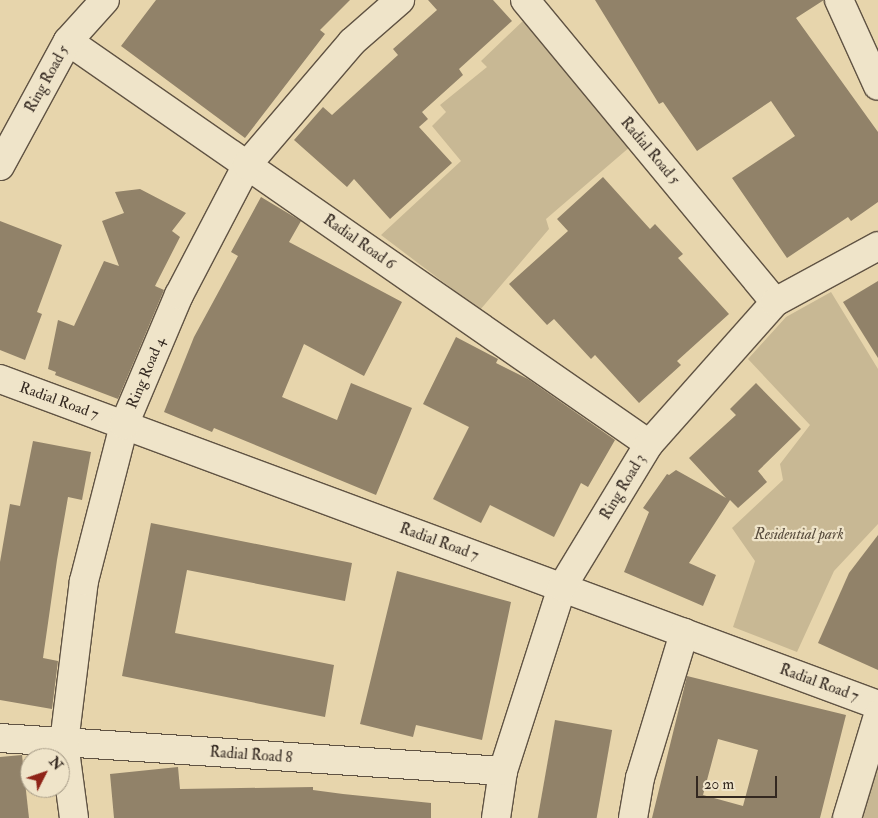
<!DOCTYPE html>
<html>
<head>
<meta charset="utf-8">
<style>
	body { margin:0 }
	#map { position:relative; width:878px; height:818px; overflow:hidden; background:#e7d5ac; font-family:"IM FELL Double Pica",serif }
	div>[style] { position:absolute }
	[style*='--x'] { left:calc(var(--x)*1px); top:calc(var(--y)*1px); width:calc(var(--w)*1px); rotate:calc(var(--a)*1deg) }
	.green>* { inset:0; background:#c8b894 }
	.building>* { inset:0; background:#918269; transform-origin:0 0 }
	.roads { filter:drop-shadow(1px 0 #605343) drop-shadow(-1px 0 #605343) drop-shadow(0 1px #605343) drop-shadow(0 -1px #605343) }
	.street>* { height:28px; margin:-14px; padding:0 14px; transform-origin:14px; border-radius:14px; background:#efe4c9 }
	span { translate:-50% -50%; white-space:nowrap; text-align:center; line-height:1.15; -webkit-text-stroke:4.5px #efe4c9; paint-order:stroke }
	.street-label { font-size:15px; color:#332820 }
	.park-label { font-size:15px; color:#584c3d; font-style:italic }
	.north { position:absolute; left:20px; top:748px; width:50px; height:50px; box-sizing:border-box; background:#efe4c9; border:1px solid #a49985; border-radius:50%; rotate:49deg; font-size:14px; font-weight:700; line-height:20px; text-align:center; color:#332820 }
	.north::after { content:''; display:block; margin:auto; width:18px; height:22px; background:#8f2418; clip-path:polygon(50% 0,100% 100%,50% 72%,0 100%) }
	.scale { position:absolute; left:696px; top:776px; width:81px; height:22px; box-sizing:border-box; border:2px solid #332820; border-top:0; padding-left:6px; font-size:15px; line-height:18px; white-space:nowrap; color:#332820; -webkit-text-stroke:4px #efe4c9; paint-order:stroke }
</style>
</head>
<body>
<div id="map">
	<div class="green">
		<i style="clip-path:polygon(525px 19px,631px 146px,546px 219px,549px 229px,480px 310px,381px 235px,461px 161px,432px 126px,446px 112px,440px 105px,487px 67px,481px 61px)"></i>
		<i style="clip-path:polygon(831px 292px,878px 369px,878px 524px,834px 571px,797px 652px,733px 627px,755px 561px,732px 528px,783px 480px,780px 464px,810px 425px,748px 359px,786px 317px)"></i>
		<i style="clip-path:polygon(878px 757px,878px 818px,858px 818px)"></i>
	</div>
	<div class="building">
		<i style="clip-path:polygon(156px 0,350px 0,320px 30px,325px 34px,245px 138px,121px 46px)"></i>
		<i style="clip-path:polygon(428px 0,493px 0,512px 21px,459px 69px,463px 75px,422px 112px,428px 119px,419px 127px,452px 163px,390px 219px,354px 179px,347px 187px,294px 140px,323px 107px,332px 115px,398px 55px,393px 49px,437px 10px)"></i>
		<i style="clip-path:polygon(595px 0,824px 0,796px 18px,878px 132px,878px 202px,851px 221px,848px 217px,787px 258px,732px 178px,795px 136px,771px 101px,697px 151px,663px 102px,659px 104px)"></i>
		<i style="clip-path:polygon(603px 177px,650px 229px,655px 224px,683px 254px,678px 258px,729px 314px,677px 361px,681px 365px,639px 403px,595px 355px,591px 359px,554px 319px,547px 325px,509px 284px,568px 231px,557px 219px)"></i>
		<i style="clip-path:polygon(140px 189px,186px 213px,172px 231px,180px 237px,155px 286px,164px 290px,118px 399px,55px 375px,56px 372px,48px 369px,58px 320px,74px 326px,104px 261px,119px 266px,102px 221px,124px 213px,115px 192px)"></i>
		<i style="clip-path:polygon(261px 197px,301px 221px,289px 242px,402px 302px,364px 376px,304px 344px,282px 397px,337px 420px,351px 383px,412px 408px,376px 495px,214px 428px,212px 432px,164px 412px,194px 337px,238px 256px,231px 252px)"></i>
		<i style="clip-path:polygon(0 221px,62px 245px,37px 312px,42px 314px,25px 360px,0 350px)"></i>
		<i style="clip-path:polygon(878px 281px,878px 358px,843px 302px)"></i>
		<i style="clip-path:polygon(456px 337px,498px 359px,496px 363px,528px 379px,615px 440px,588px 487px,581px 483px,554px 537px,490px 505px,481px 523px,433px 499px,469px 427px,423px 404px)"></i>
		<i style="clip-path:polygon(756px 383px,801px 429px,758px 471px,767px 482px,738px 508px,730px 500px,689px 563px,716px 575px,703px 606px,624px 572px,649px 512px,643px 508px,667px 474px,669px 475px,676px 470px,726px 498px,689px 458px,736px 415px,730px 409px)"></i>
		<i style="clip-path:polygon(33px 441px,91px 452px,82px 500px,68px 497px,57px 560px,43px 658px,58px 661px,52px 709px,0 700px,0 562px,10px 504px,20px 506px)"></i>
		<i style="clip-path:polygon(151px 523px,352px 563px,345px 601px,187px 570px,175px 633px,334px 665px,325px 717px,122px 676px)"></i>
		<i style="clip-path:polygon(878px 535px,878px 670px,818px 643px,849px 573px)"></i>
		<i style="clip-path:polygon(397px 571px,511px 602px,482px 740px,416px 725px,413px 737px,360px 724px)"></i>
		<i style="clip-path:polygon(evenodd,687px 676px,846px 715px,820px 818px,652px 818px,687px 676px,718px 739px,758px 750px,743px 806px,703px 795px,718px 739px)"></i>
		<i style="left:555px;top:720px;width:58px;height:100px;rotate:10deg"></i>
		<i style="clip-path:polygon(22px 755px,29px 818px,0 818px,0 757px)"></i>
		<i style="clip-path:polygon(178px 767px,180px 789px,313px 787px,313px 790px,343px 794px,431px 803px,431px 818px,114px 818px,110px 774px)"></i>
	</div>
	<div class="roads">
		<div class="street">
			<i style="--x:525;--y:0;--w:392;--a:50.4"></i>
			<i style="--x:839;--y:0;--w:94;--a:65.6"></i>
			<i style="--x:68;--y:41;--w:707;--a:34.75"></i>
			<i style="--x:0;--y:166;--w:142;--a:-61.5"></i>
			<i style="--x:68;--y:41;--w:55;--a:-47.9"></i>
			<i style="--x:0;--y:379;--w:937;--a:20.37"></i>
			<i style="--x:0;--y:738;--w:504;--a:3.75"></i>
			<i style="--x:74;--y:818;--w:76;--a:-97.6"></i>
			<i style="--x:64;--y:743;--w:163;--a:-83"></i>
			<i style="--x:84;--y:581;--w:161;--a:-75.6"></i>
			<i style="--x:124;--y:425;--w:141;--a:-67.1"></i>
			<i style="--x:179;--y:295;--w:147;--a:-62.4"></i>
			<i style="--x:247;--y:165;--w:162;--a:-49.5"></i>
			<i style="--x:352;--y:42;--w:64;--a:-41.2"></i>
			<i style="--x:496;--y:818;--w:48;--a:-81.5"></i>
			<i style="--x:503;--y:771;--w:193;--a:-72.2"></i>
			<i style="--x:562;--y:587;--w:167;--a:-58.7"></i>
			<i style="--x:649;--y:444;--w:190;--a:-48.4"></i>
			<i style="--x:775;--y:302;--w:117;--a:-28.5"></i>
			<i style="--x:633;--y:818;--w:41;--a:-80.1"></i>
			<i style="--x:640;--y:778;--w:152;--a:-73.1"></i>
			<i style="--x:847;--y:818;--w:108;--a:-73.2"></i>
		</div>
	</div>
	<div class="street-label">
		<span style="left:47px;top:79px;rotate:-61deg">Ring Road 5</span>
		<span style="left:650px;top:151px;rotate:50deg">Radial Road 5</span>
		<span style="left:359px;top:242px;rotate:35deg">Radial Road 6</span>
		<span style="left:146px;top:373px;rotate:-67deg">Ring Road 4</span>
		<span style="left:59px;top:401px;rotate:20deg">Radial Road 7</span>
		<span style="left:623px;top:487px;rotate:-59deg">Ring Road 3</span>
		<span style="left:439px;top:542px;rotate:20deg">Radial Road 7</span>
		<span style="left:819px;top:683px;rotate:20deg">Radial Road 7</span>
		<span style="left:251px;top:755px;rotate:4deg">Radial Road 8</span>
	</div>
	<div class="park-label">
		<span style="left:799px;top:535px">Residential park</span>
	</div>
	<div class="north">N</div>
	<div class="scale">20 m</div>
</div>
</body>
</html>
